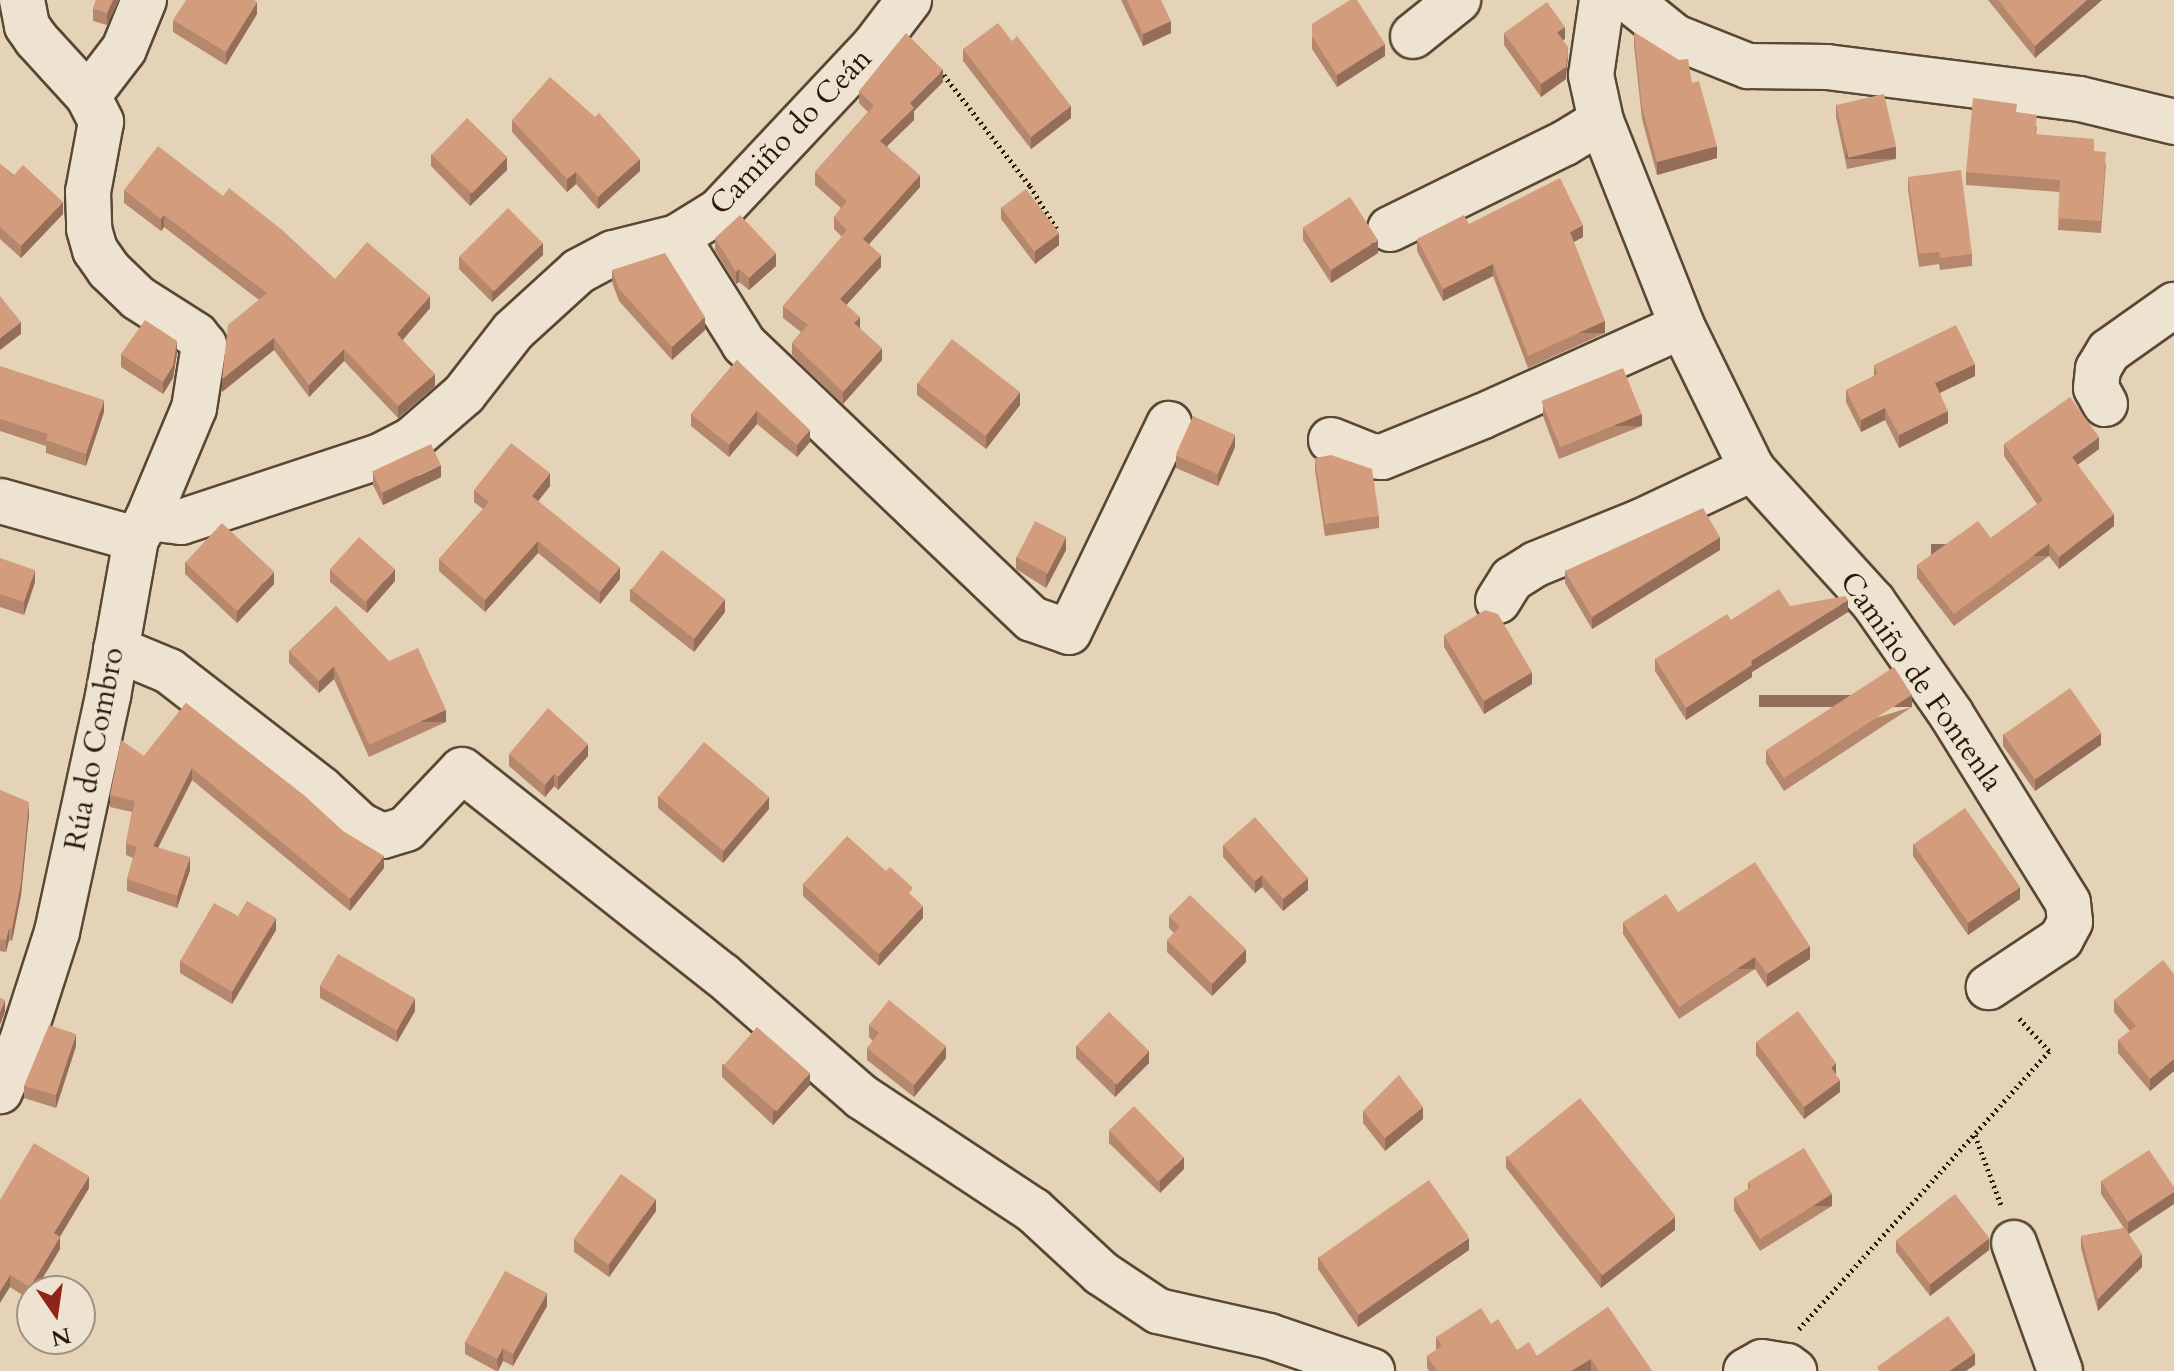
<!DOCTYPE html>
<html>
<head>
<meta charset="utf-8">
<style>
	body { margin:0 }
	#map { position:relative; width:2174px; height:1371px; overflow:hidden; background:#e5d3b7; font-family:Cardo,serif }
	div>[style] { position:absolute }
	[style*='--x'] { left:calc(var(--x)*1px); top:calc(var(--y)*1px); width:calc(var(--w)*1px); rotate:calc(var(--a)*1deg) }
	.path>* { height:5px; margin-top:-2.5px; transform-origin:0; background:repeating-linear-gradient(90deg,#291a08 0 2px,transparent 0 6px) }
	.roads { filter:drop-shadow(2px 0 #584834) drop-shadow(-2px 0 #584834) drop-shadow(0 2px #584834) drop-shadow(0 -2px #584834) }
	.minor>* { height:44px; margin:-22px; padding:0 22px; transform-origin:22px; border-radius:22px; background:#eee2d0 }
	.wall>* { inset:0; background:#b5876c }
	.shaded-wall>* { inset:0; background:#946e58; transform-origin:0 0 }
	.building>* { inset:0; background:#d39d7d; transform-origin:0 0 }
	span { translate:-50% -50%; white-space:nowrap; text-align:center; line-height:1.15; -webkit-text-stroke:8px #eee2d0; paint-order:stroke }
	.street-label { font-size:30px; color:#291a08 }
	.north { position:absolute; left:16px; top:1275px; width:80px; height:80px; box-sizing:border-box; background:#eee2d0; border:2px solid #9f9280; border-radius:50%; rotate:167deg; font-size:22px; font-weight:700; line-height:32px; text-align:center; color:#291a08 }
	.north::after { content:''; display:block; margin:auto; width:28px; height:36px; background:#8f2418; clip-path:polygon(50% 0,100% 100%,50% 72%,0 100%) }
</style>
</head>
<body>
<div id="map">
	<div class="path">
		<i style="--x:940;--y:70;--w:147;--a:52.2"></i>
		<i style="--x:1030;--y:186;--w:53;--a:58.1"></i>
		<i style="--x:1975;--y:1135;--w:75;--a:69.6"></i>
		<i style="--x:1799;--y:1329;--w:374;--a:-48"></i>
		<i style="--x:2049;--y:1051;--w:47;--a:-132.4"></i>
	</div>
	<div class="roads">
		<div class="minor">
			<i style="--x:22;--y:0;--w:26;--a:79"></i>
			<i style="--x:27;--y:26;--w:16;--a:55"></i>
			<i style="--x:36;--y:39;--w:77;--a:47.6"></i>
			<i style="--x:88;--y:96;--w:29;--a:63"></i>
			<i style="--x:101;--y:122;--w:71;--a:100.5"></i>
			<i style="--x:88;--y:192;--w:37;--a:88"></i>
			<i style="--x:89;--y:229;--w:22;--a:74"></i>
			<i style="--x:95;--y:250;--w:24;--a:55"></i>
			<i style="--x:109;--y:270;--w:40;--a:44"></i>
			<i style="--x:138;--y:298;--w:69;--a:32.5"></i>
			<i style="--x:196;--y:335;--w:13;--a:51"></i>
			<i style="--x:204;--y:345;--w:64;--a:99"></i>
			<i style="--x:194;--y:408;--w:119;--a:112.7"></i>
			<i style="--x:1602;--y:0;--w:76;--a:98.3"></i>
			<i style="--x:1591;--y:75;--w:47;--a:77.7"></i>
			<i style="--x:1601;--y:121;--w:220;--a:68.4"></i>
			<i style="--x:1682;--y:326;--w:159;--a:63.9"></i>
			<i style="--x:1752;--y:469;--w:180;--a:47.7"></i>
			<i style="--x:1873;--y:602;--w:136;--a:55.1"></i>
			<i style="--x:1951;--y:714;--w:222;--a:58.2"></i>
			<i style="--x:2068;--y:903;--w:19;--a:84"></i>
			<i style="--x:2070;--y:922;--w:19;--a:118"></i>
			<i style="--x:2061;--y:939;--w:87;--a:146.3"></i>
			<i style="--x:1629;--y:0;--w:59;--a:38.8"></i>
			<i style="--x:1675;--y:37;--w:79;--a:21.7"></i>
			<i style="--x:1748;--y:66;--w:79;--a:0.7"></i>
			<i style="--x:1827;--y:67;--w:255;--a:7.2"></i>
			<i style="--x:2080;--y:99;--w:97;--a:13.7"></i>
			<i style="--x:1413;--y:36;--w:58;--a:-38.7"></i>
			<i style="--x:88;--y:96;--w:59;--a:-52.5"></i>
			<i style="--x:124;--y:49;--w:53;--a:-67.8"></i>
			<i style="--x:1390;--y:229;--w:195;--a:-26.2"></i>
			<i style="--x:1565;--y:143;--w:42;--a:-31.4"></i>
			<i style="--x:677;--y:237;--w:126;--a:57.9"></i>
			<i style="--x:744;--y:344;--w:398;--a:43.7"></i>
			<i style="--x:1032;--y:619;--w:39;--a:19"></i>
			<i style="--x:1069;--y:632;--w:231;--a:-64.3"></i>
			<i style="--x:2105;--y:404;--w:18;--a:-119"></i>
			<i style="--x:2096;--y:388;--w:19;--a:-84"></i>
			<i style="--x:2098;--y:369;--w:21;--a:-59"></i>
			<i style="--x:2109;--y:351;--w:80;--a:-35.3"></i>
			<i style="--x:1331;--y:440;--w:43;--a:21.8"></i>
			<i style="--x:1371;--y:456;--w:11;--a:5"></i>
			<i style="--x:1382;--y:457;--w:109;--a:-22.1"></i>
			<i style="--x:1483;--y:416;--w:218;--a:-24.3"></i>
			<i style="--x:0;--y:501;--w:141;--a:15.6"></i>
			<i style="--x:136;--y:539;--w:159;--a:100.1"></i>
			<i style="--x:108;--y:696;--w:241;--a:102.2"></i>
			<i style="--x:57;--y:932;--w:114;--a:107.8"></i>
			<i style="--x:22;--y:1041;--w:55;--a:113.7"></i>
			<i style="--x:136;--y:539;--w:24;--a:-60"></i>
			<i style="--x:148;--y:518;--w:33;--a:7"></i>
			<i style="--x:181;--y:522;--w:207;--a:-18.3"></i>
			<i style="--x:378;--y:457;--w:36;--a:-27"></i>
			<i style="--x:410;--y:441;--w:72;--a:-41"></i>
			<i style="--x:464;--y:394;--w:80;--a:-52.1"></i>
			<i style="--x:513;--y:331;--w:89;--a:-42.3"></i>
			<i style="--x:579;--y:271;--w:38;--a:-28"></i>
			<i style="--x:613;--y:253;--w:66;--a:-14"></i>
			<i style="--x:677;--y:237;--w:49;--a:-31.8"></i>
			<i style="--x:719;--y:211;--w:226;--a:-46.8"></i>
			<i style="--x:874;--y:46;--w:58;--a:-52.7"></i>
			<i style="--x:1498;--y:601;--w:26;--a:-58"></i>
			<i style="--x:1512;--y:579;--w:28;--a:-32"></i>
			<i style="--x:1536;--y:564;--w:114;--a:-22.1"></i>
			<i style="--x:1642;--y:521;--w:122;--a:-25.3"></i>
			<i style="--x:116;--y:649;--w:57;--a:22.5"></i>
			<i style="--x:169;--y:671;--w:192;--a:37.8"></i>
			<i style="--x:321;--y:789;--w:53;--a:42.7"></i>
			<i style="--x:360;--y:825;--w:25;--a:26"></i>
			<i style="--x:383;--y:836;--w:24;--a:-17"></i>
			<i style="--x:406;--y:829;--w:81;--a:-46.5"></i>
			<i style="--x:462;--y:770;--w:331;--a:38.3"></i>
			<i style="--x:722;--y:975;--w:186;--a:41.1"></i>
			<i style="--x:862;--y:1097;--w:205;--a:33.5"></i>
			<i style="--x:1033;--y:1210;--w:93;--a:42.8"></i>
			<i style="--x:1101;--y:1273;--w:69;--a:33.7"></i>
			<i style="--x:1158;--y:1311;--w:114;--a:12.7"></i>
			<i style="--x:1269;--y:1336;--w:109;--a:18.8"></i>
			<i style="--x:2014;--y:1243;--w:136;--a:70.2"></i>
			<i style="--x:1746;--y:1371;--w:18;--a:-29"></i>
			<i style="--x:1762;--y:1362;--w:25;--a:9"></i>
			<i style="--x:1787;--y:1366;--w:9;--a:36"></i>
		</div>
	</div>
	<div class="wall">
		<i style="clip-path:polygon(96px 0,119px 0,107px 25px,93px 21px,93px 9px)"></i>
		<i style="clip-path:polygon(1121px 0,1161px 0,1171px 33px,1143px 46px)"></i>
		<i style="clip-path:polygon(1988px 0,2034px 0,2035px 1px,2036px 0,2102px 0,2035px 58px)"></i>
		<i style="clip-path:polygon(257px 14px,226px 65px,173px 32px,173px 20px)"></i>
		<i style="clip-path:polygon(1312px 24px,1385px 56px,1337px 87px,1312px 49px)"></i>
		<i style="clip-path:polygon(1634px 32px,1717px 158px,1657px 175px,1642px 119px,1634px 45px)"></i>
		<i style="clip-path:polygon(1504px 33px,1565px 39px,1563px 40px,1568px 59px,1566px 79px,1541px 97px,1504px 45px)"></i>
		<i style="clip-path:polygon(1012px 41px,1071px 118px,1031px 149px,963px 61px,963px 49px)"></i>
		<i style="clip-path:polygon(943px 82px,914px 111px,914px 120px,887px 146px,920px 187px,869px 244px,881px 267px,846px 305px,860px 328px,882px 360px,843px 404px,792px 355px,792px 343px,801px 332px,783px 318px,783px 306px,842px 237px,834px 229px,834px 217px,841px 208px,815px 185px,815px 172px,868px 112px,859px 103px,859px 91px)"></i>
		<i style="clip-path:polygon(1836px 104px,1896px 159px,1847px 169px,1836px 117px)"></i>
		<i style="clip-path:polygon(2017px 112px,2037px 127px,2036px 134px,2094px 151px,2106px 164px,2101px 233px,2058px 230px,2060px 192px,1966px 185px,1966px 172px)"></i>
		<i style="clip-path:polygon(512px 120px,640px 171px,598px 209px,576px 184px,567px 192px,512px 132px)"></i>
		<i style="clip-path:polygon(431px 154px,507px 170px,470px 206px,431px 166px)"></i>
		<i style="clip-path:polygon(0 164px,63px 214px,21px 258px,0 239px)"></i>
		<i style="clip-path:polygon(1908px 177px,1972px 254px,1972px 266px,1940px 270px,1939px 264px,1919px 267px,1908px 189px)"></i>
		<i style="clip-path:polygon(124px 190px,335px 279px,430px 308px,403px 340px,435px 386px,398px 418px,344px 361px,309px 397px,274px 350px,222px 392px,259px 300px,164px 227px,161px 231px,124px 203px)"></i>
		<i style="clip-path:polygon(1001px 207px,1059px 245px,1035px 264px,1001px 219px)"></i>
		<i style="clip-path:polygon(1469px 224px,1583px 237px,1574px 242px,1605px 333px,1528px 368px,1493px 276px,1443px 301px,1417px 251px,1417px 239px)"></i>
		<i style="clip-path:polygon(1303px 227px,1378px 253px,1331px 283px,1303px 240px)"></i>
		<i style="clip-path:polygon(715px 238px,776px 266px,749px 290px,739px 282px,736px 284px,715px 250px)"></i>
		<i style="clip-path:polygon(543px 255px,492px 302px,459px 269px,459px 257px)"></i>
		<i style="clip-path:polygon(612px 270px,705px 330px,672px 360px,619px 301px,612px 282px)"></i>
		<i style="clip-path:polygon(177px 353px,173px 378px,163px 394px,121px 367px,121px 354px)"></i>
		<i style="clip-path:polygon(737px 360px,810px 442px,797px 457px,757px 424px,729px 457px,691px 426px,691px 414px)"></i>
		<i style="clip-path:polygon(1874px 365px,1975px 376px,1940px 393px,1948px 423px,1899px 448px,1885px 420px,1861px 432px,1846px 402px,1846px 390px,1874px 376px)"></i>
		<i style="clip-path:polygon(0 366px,104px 412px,86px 466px,46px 453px,46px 446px,0 431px)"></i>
		<i style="clip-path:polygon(917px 383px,1020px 405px,986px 449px,917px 395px)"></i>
		<i style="clip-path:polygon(1543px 404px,1642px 426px,1559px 459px,1543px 416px)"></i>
		<i style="clip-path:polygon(2004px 444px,2099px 449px,2077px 465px,2114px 526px,2059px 569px,2049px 556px,1954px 626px,1917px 578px,1917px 565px,1991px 538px,2037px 504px,2004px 456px)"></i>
		<i style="clip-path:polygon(1235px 447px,1218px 486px,1176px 468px,1176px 456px)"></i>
		<i style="clip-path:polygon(1315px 458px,1379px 516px,1379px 528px,1325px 536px,1315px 470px)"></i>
		<i style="clip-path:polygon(373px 473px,441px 477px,383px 505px,373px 485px)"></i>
		<i style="clip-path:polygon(550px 486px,538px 501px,620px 579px,600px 604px,538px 553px,485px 612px,439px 571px,439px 559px,483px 509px,474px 502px,474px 490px)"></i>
		<i style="clip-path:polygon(1066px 550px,1046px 588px,1016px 569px,1016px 557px)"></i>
		<i style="clip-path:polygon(1720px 550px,1592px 629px,1565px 583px,1565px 571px)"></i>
		<i style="clip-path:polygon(0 558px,35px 582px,24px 615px,0 607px)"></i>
		<i style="clip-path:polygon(185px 562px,274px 584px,237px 623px,185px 574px)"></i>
		<i style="clip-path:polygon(330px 570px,395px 581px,367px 613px,330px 582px)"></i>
		<i style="clip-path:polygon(630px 589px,725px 612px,694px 652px,630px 601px)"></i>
		<i style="clip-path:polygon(336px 606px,446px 722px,369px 757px,334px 679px,319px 693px,289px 663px,289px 651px)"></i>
		<i style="clip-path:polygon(1790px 606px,1848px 612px,1752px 672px,1752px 677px,1686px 720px,1655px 671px,1655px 659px,1731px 620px)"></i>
		<i style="clip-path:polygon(1444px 635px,1532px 684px,1484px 714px,1444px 647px)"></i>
		<i style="clip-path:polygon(186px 703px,384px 868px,350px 911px,192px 780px,158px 847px,190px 870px,177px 908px,127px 891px,127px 879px,133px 858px,126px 855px,126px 843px,132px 812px,110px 807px,110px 795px,144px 756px)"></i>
		<i style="clip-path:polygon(1912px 707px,1784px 791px,1766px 763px,1766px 751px)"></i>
		<i style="clip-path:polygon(2003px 734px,2101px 745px,2035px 791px,2003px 746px)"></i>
		<i style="clip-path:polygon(509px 754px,588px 756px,558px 790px,554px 786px,545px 797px,509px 766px)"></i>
		<i style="clip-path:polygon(0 790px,29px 814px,21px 895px,12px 941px,9px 940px,6px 952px,0 951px)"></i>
		<i style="clip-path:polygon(658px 796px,769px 809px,723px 863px,658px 808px)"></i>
		<i style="clip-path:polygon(1913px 844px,2020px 899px,1968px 935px,1913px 856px)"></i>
		<i style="clip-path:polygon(1223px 845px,1308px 890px,1283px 911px,1262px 887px,1255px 893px,1223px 857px)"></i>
		<i style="clip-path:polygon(803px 884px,913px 898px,923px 918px,879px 966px,803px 896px)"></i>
		<i style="clip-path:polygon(238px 916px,276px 930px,232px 1004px,180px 973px,180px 961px)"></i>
		<i style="clip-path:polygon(1169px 916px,1246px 962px,1212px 996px,1167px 952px,1167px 940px,1174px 933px,1169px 928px)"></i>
		<i style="clip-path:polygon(1623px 922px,1810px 959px,1767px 987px,1755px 969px,1679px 1019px,1623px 934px)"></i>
		<i style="clip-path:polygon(2174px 974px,2174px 1071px,2150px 1091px,2118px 1053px,2118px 1040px,2130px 1031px,2114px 1012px,2114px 1000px)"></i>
		<i style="clip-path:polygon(320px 986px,415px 1011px,397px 1042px,320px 998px)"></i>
		<i style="clip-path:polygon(869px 1025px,946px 1058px,914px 1097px,867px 1060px,867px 1048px,873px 1041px,869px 1037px)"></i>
		<i style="clip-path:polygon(1756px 1042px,1836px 1075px,1840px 1092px,1804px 1119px,1756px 1055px)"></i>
		<i style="clip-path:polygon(76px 1046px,56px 1108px,24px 1098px,24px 1086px)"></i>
		<i style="clip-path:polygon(1076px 1046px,1149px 1063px,1115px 1097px,1076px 1058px)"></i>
		<i style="clip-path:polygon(722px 1064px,810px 1085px,773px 1125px,722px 1077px)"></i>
		<i style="clip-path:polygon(1363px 1111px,1423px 1119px,1385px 1151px,1363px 1123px)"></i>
		<i style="clip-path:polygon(1109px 1131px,1184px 1169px,1160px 1193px,1109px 1143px)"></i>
		<i style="clip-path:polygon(1506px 1156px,1675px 1230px,1601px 1288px,1506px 1168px)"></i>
		<i style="clip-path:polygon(2101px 1181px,2174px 1187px,2174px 1204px,2129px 1234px,2142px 1267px,2098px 1311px,2081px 1248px,2081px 1236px,2124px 1228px,2101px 1194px)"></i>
		<i style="clip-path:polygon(1748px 1182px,1832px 1206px,1760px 1251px,1734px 1210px,1734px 1198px,1748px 1189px)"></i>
		<i style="clip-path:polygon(89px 1188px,60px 1237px,60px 1249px,35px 1291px,32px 1291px,30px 1300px,10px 1287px,0 1200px)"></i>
		<i style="clip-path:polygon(656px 1211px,609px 1277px,574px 1252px,574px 1240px)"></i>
		<i style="clip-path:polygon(1896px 1240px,1989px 1250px,1930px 1296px,1896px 1252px)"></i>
		<i style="clip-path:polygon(1469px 1250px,1358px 1327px,1318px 1269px,1318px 1257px)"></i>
		<i style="clip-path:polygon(547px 1306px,513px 1366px,503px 1361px,498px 1371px,496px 1371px,465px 1354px,465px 1342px)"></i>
		<i style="clip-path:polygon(1608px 1307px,1652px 1371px,1429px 1371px,1427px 1368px,1427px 1356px,1436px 1350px,1436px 1337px,1491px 1324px,1517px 1350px,1537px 1356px)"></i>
	</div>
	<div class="shaded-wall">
		<i style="clip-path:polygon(113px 0,119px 0,107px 25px,107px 13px)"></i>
		<i style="clip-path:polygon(2087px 0,2102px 0,2035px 58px,2035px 46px)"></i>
		<i style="clip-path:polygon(257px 2px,257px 14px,226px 65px,226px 52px)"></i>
		<i style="clip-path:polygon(1171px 21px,1171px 33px,1143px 46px,1143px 34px)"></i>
		<i style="clip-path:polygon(1565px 27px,1565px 39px,1557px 44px,1557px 32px)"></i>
		<i style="clip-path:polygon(1385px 44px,1385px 56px,1337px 87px,1337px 75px)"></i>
		<i style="clip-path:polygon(1568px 47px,1566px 79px,1541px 97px,1541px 84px)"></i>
		<i style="clip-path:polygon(943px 70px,943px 82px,914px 111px,914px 120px,880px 153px,880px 141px,910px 103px)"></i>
		<i style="clip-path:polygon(1071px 106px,1071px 118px,1031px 149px,1031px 137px)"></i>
		<i style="clip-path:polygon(1717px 146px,1717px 158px,1657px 175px,1657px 162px)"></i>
		<i style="left:1896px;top:147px;width:12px;height:50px;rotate:90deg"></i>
		<i style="clip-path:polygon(507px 157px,507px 170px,470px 206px,470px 193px)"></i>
		<i style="clip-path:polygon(640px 159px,640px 171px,598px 209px,598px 197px)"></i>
		<i style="clip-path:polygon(576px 172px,576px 184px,567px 192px,567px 179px)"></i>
		<i style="clip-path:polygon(920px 175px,920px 187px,863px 251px,863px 239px)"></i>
		<i style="clip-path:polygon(63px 202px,63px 214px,21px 258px,21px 246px)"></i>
		<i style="clip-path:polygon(164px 215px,164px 227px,161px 231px,161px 219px)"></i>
		<i style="clip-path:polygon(1583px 225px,1583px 237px,1570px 244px,1570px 232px)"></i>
		<i style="clip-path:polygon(1059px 233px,1059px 245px,1035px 264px,1035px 251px)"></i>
		<i style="clip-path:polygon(1378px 240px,1378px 253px,1331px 283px,1331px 270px)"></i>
		<i style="clip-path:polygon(543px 243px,543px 255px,492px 302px,492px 290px)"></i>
		<i style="clip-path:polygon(776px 253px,776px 266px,749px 290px,749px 278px)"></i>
		<i style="clip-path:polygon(881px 255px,881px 267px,840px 312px,840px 299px)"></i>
		<i style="clip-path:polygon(1493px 264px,1493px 276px,1443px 301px,1443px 289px)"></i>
		<i style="clip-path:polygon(739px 269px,739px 282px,736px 284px,736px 272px)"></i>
		<i style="clip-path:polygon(430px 296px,430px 308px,397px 346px,397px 334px)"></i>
		<i style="clip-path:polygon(705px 317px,705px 330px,672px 360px,672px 347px)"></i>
		<i style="clip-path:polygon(860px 317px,860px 330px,854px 323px)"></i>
		<i style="left:1605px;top:321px;width:12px;height:85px;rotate:90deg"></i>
		<i style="clip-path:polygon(21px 322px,21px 334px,0 350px,0 338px)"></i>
		<i style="clip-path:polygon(274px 338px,274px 350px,222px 392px,222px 379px)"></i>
		<i style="clip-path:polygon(177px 341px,177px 353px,173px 378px,163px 394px,163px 382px)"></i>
		<i style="clip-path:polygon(882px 348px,882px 360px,843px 404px,843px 392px)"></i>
		<i style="clip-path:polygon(344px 349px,344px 361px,309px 397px,309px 385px)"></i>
		<i style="clip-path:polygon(1975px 364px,1975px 376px,1935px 395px,1935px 383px)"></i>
		<i style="clip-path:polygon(435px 374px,435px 386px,398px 418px,398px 406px)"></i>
		<i style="clip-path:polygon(1020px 392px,1020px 405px,986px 449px,986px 436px)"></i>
		<i style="clip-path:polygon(104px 400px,104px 412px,86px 466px,86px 454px)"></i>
		<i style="clip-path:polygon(1885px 408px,1885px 420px,1861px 432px,1861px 420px)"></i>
		<i style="clip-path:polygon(757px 411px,757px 424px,729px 457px,729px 445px)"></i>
		<i style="clip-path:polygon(1948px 411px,1948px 423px,1899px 448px,1899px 435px)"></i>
		<i style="left:1642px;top:414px;width:12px;height:89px;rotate:90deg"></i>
		<i style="clip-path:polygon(810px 430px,810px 442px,797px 457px,797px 445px)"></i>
		<i style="clip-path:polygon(1235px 435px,1235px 447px,1218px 486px,1218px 474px)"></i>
		<i style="clip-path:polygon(2099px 437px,2099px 449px,2072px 469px,2072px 457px)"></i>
		<i style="clip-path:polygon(441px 465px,441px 477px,383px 505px,383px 493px)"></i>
		<i style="clip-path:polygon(550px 473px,550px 486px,532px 509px,532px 496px)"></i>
		<i style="clip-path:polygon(2114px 514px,2114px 526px,2059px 569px,2059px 557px)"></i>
		<i style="clip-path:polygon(1066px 537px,1066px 550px,1046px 588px,1046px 576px)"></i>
		<i style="clip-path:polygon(1720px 537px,1720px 550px,1592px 629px,1592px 617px)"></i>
		<i style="clip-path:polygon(538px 541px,538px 553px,485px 612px,485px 600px)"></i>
		<i style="left:2049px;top:544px;width:12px;height:118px;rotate:90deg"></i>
		<i style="clip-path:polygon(620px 567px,620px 579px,600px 604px,600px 592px)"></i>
		<i style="clip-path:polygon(395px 569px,395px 581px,367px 613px,367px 601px)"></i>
		<i style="clip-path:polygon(35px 570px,35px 582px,24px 615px,24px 602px)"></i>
		<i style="clip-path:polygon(274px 572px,274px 584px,237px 623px,237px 611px)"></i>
		<i style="clip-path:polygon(725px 599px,725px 612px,694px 652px,694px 639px)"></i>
		<i style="clip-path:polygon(1848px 600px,1848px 612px,1752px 672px,1752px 677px,1686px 720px,1686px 708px,1751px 661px)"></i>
		<i style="clip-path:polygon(334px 666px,334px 679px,319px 693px,319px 681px)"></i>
		<i style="clip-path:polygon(1532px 672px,1532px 684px,1484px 714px,1484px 701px)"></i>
		<i style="left:1912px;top:695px;width:12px;height:153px;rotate:90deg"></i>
		<i style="left:446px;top:710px;width:12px;height:85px;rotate:90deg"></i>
		<i style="clip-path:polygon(2101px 733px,2101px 745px,2035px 791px,2035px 779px)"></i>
		<i style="clip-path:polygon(588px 744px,588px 756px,558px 790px,558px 777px)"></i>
		<i style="clip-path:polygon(192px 768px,192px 780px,153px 858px,153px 846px)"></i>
		<i style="clip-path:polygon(554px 774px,554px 786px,545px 797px,545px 785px)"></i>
		<i style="clip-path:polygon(769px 797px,769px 809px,723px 863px,723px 851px)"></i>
		<i style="clip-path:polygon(29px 802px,29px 814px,21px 895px,12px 941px,12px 929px)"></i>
		<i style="clip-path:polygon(384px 856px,384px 868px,350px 911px,350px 899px)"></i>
		<i style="clip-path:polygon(190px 857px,190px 870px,177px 908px,177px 896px)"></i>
		<i style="clip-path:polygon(1262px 875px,1262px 887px,1255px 893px,1255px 881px)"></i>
		<i style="clip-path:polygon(1308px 878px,1308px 890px,1283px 911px,1283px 899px)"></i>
		<i style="clip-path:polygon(2020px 887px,2020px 899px,1968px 935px,1968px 923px)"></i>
		<i style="clip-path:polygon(923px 906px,923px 918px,879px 966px,879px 954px)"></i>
		<i style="clip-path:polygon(276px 918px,276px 930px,232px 1004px,232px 992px)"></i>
		<i style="clip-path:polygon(9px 928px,9px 940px,6px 952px,6px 940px)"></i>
		<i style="clip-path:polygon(1810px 946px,1810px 959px,1767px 987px,1767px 974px)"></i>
		<i style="clip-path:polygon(1246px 949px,1246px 962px,1212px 996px,1212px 984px)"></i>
		<i style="left:1755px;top:957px;width:12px;height:91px;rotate:90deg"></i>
		<i style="clip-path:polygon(415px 998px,415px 1011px,397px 1042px,397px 1030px)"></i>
		<i style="clip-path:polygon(5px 1000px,5px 1012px,0 1025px,0 1012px)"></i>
		<i style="clip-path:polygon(76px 1034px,76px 1046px,56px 1108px,56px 1095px)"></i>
		<i style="clip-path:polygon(946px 1046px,946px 1058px,914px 1097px,914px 1085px)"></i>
		<i style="clip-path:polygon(1149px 1051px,1149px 1063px,1115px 1097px,1115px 1085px)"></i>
		<i style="clip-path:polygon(2174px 1059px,2174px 1071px,2150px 1091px,2150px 1079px)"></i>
		<i style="clip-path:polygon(1836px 1063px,1836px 1075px,1831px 1068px)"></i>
		<i style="clip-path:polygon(810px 1073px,810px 1085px,773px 1125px,773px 1112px)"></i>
		<i style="clip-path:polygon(1840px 1080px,1840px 1092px,1804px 1119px,1804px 1107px)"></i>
		<i style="clip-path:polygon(1423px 1107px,1423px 1119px,1385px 1151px,1385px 1138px)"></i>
		<i style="clip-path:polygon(1184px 1157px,1184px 1169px,1160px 1193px,1160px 1181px)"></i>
		<i style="clip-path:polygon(89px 1176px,89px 1188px,54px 1246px,54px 1233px)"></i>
		<i style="clip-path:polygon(2174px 1192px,2174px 1204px,2128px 1234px,2128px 1222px)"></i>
		<i style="left:1832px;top:1194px;width:12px;height:85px;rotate:90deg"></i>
		<i style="clip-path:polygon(656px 1199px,656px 1211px,609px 1277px,609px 1265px)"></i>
		<i style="clip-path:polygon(1675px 1217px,1675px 1230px,1601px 1288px,1601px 1276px)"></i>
		<i style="clip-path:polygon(60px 1237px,60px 1249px,35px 1291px,32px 1291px,32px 1296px,30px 1300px,30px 1287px)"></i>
		<i style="clip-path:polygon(1469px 1238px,1469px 1250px,1358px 1327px,1358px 1314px)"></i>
		<i style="clip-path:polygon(1989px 1238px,1989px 1250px,1930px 1296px,1930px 1284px)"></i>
		<i style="clip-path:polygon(2142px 1254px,2142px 1267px,2098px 1311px,2098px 1299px)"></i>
		<i style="clip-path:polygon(10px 1275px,10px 1287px,0 1303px,0 1291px)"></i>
		<i style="clip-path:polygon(547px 1293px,547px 1306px,513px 1366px,513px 1354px)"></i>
		<i style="clip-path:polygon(503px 1348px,503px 1361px,498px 1371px,497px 1359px)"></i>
		<i style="clip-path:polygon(1975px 1353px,1975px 1365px,1966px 1371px,1949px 1371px)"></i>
		<i style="clip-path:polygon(1591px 1359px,1591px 1371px,1571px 1371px)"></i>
	</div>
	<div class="building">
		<i style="clip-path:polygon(96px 0,113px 0,107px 13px,93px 9px)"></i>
		<i style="clip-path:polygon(186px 0,254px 0,257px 2px,226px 52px,173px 20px)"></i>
		<i style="clip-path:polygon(1127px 0,1161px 0,1171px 21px,1143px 34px)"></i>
		<i style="clip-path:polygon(1350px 0,1357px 0,1385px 44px,1337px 75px,1312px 36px,1312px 24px)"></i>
		<i style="clip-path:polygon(1998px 0,2034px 0,2035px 1px,2036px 0,2087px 0,2035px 46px)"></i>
		<i style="clip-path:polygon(1547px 2px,1565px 27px,1557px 32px,1568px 47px,1566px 67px,1541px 84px,1504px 33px)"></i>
		<i style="clip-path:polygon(998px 23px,1012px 41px,1017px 36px,1071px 106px,1031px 137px,963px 49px)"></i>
		<i style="clip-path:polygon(1634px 32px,1679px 60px,1688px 59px,1692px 83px,1699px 81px,1717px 146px,1657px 162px,1642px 107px)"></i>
		<i style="clip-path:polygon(906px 33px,943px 70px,910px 103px,914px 108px,880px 141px,920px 175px,863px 239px,881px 255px,840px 299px,860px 317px,854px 323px,882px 348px,843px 392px,792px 343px,808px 325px,783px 306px,847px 230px,834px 217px,847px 201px,815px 172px,874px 106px,859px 91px)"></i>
		<i style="clip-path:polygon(550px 77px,595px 117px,599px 113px,640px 159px,598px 197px,576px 172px,567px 179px,512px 120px)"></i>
		<i style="left:1884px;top:94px;width:54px;height:49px;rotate:77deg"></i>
		<i style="clip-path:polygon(1973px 98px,2017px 104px,2016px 112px,2037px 115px,2035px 134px,2094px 139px,2094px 151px,2106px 152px,2101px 221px,2058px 218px,2060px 180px,1966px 172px)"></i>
		<i style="left:467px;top:118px;width:56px;height:51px;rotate:44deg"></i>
		<i style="clip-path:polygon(158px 146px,223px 196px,229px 188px,281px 229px,335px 279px,367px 242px,430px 296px,397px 334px,435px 374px,398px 406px,344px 349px,309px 385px,274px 338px,222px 379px,228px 325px,267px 293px,164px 215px,161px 219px,124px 190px)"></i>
		<i style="clip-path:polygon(0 164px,13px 176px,23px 165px,63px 202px,21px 246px,0 227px)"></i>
		<i style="clip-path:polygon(1961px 170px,1972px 254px,1940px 258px,1939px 252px,1919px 254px,1908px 177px)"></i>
		<i style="clip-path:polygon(1560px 178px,1583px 225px,1570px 232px,1605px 321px,1528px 356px,1493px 264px,1443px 289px,1417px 239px,1464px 215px,1469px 224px)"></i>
		<i style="left:1026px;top:189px;width:55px;height:31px;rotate:53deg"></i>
		<i style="left:1350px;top:197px;width:51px;height:56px;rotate:57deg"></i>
		<i style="left:508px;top:208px;width:49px;height:69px;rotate:45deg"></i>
		<i style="clip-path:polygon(740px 215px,776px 253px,749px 278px,739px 269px,736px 272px,715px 238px)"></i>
		<i style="clip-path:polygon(665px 253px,705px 317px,672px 347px,619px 289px,612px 270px)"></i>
		<i style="clip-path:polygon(0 296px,21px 322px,0 338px)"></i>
		<i style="clip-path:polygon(145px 320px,177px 341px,173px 366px,163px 382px,121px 354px)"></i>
		<i style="clip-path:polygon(1956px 325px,1975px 364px,1935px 383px,1948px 411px,1899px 435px,1885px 408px,1861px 420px,1846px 390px,1878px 374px,1874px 365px)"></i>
		<i style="left:952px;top:339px;width:86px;height:56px;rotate:38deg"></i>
		<i style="clip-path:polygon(737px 360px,810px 430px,797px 445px,757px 411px,729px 445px,691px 414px)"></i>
		<i style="clip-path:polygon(0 366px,104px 400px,86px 454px,46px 440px,48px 434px,0 419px)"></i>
		<i style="left:1623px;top:368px;width:50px;height:88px;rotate:68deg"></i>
		<i style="clip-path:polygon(2070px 397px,2099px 437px,2072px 457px,2114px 514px,2059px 557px,2049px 544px,1954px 614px,1917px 565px,1978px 521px,1991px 538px,2043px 500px,2004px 444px)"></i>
		<i style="left:1193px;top:416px;width:46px;height:43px;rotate:24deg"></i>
		<i style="clip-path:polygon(511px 443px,550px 473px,532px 496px,620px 567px,600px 592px,538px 541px,485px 600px,439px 559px,489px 502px,474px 490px)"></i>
		<i style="left:431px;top:444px;width:23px;height:65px;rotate:65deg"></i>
		<i style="clip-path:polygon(1331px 455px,1372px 469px,1379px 516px,1325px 524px,1315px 458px)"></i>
		<i style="clip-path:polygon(1703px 508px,1720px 537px,1592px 617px,1565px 571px)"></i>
		<i style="left:1035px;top:521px;width:35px;height:41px;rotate:27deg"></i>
		<i style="left:222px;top:523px;width:71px;height:54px;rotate:43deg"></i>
		<i style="left:359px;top:537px;width:48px;height:44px;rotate:42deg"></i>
		<i style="left:662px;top:550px;width:80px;height:50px;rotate:38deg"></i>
		<i style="clip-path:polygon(0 558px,35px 570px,24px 602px,0 594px)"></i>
		<i style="clip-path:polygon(1779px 589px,1790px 606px,1845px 596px,1848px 600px,1751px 661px,1752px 665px,1686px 708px,1655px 659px,1727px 614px,1731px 620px)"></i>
		<i style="clip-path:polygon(336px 606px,389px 661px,418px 648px,446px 710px,369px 745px,334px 666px,319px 681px,289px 651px)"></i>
		<i style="clip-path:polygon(1485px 610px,1498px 614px,1532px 672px,1484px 701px,1444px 635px)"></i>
		<i style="left:1894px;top:667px;width:33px;height:153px;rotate:57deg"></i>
		<i style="left:2070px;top:688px;width:55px;height:81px;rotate:55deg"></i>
		<i style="clip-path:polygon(186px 703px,305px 796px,343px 831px,384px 856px,350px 899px,192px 768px,153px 846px,190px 857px,177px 896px,127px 879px,137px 847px,126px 843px,135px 801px,110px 795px,121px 740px,144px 756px)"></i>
		<i style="clip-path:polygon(548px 708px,588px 744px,558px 777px,554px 774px,545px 785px,509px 754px)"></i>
		<i style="left:704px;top:742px;width:85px;height:71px;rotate:40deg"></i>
		<i style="clip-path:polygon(0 790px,29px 802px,21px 883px,12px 929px,9px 928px,6px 940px,0 939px)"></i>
		<i style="left:1965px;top:808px;width:96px;height:63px;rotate:55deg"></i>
		<i style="clip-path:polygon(1255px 817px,1308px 878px,1283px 899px,1262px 875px,1255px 881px,1223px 845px)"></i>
		<i style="clip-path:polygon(847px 836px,886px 871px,890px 867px,913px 888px,909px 893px,923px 906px,879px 954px,803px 884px)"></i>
		<i style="clip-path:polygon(1755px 862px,1810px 946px,1767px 974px,1755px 957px,1679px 1007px,1623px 922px,1666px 894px,1678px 912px)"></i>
		<i style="clip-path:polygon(1190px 895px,1246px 949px,1212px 984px,1167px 940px,1180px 927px,1169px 916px)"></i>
		<i style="clip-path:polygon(247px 901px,276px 918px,232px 992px,180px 961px,214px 903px,238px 916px)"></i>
		<i style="left:338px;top:954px;width:89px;height:37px;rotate:30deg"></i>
		<i style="clip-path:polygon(2163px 960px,2174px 974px,2174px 1059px,2150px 1079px,2118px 1040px,2136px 1026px,2114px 1000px)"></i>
		<i style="clip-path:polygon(0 998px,5px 1000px,0 1012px)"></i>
		<i style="clip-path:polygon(889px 1000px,946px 1046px,914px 1085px,867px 1048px,879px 1033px,869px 1025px)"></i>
		<i style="clip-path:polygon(1798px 1011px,1836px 1063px,1831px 1068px,1840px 1080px,1804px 1107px,1756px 1042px)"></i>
		<i style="left:1109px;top:1012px;width:56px;height:47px;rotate:44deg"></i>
		<i style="clip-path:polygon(49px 1025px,76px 1034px,56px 1095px,24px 1086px)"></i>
		<i style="left:757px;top:1027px;width:70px;height:51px;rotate:41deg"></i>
		<i style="clip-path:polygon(1399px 1075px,1423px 1107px,1385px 1138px,1363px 1111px)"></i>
		<i style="left:1580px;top:1098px;width:152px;height:94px;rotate:51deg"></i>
		<i style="left:1134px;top:1106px;width:71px;height:35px;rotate:46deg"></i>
		<i style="clip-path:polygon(34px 1143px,89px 1176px,54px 1233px,60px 1237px,30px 1287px,10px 1275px,0 1291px,0 1200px)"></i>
		<i style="clip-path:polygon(1804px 1148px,1832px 1194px,1760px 1239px,1734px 1198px,1751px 1187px,1748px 1182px)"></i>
		<i style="clip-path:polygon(2149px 1150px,2174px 1187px,2174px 1192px,2128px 1222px,2101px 1181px)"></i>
		<i style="left:621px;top:1174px;width:43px;height:81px;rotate:36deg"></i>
		<i style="left:1429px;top:1180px;width:70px;height:135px;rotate:55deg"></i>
		<i style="left:1955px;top:1194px;width:56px;height:75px;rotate:52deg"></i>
		<i style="clip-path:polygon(2125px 1228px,2142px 1254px,2098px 1299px,2081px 1236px)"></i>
		<i style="clip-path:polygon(505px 1271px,547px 1293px,513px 1354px,503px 1348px,497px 1359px,465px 1342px)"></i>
		<i style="clip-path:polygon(1608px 1307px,1652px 1371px,1599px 1371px,1591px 1359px,1571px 1371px,1437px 1371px,1427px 1356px,1442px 1346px,1436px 1337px,1481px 1308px,1491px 1324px,1498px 1319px,1517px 1350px,1529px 1342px,1537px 1356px)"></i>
		<i style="clip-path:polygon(1948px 1316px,1975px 1353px,1949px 1371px,1879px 1371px,1877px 1367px)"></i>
	</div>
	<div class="street-label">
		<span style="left:791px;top:132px;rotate:-46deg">Camiño do Ceán</span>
		<span style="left:1921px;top:682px;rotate:55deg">Camiño de Fontenla</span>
		<span style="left:95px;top:749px;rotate:-79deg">Rúa do Combro</span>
	</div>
	<div class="north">N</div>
</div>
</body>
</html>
